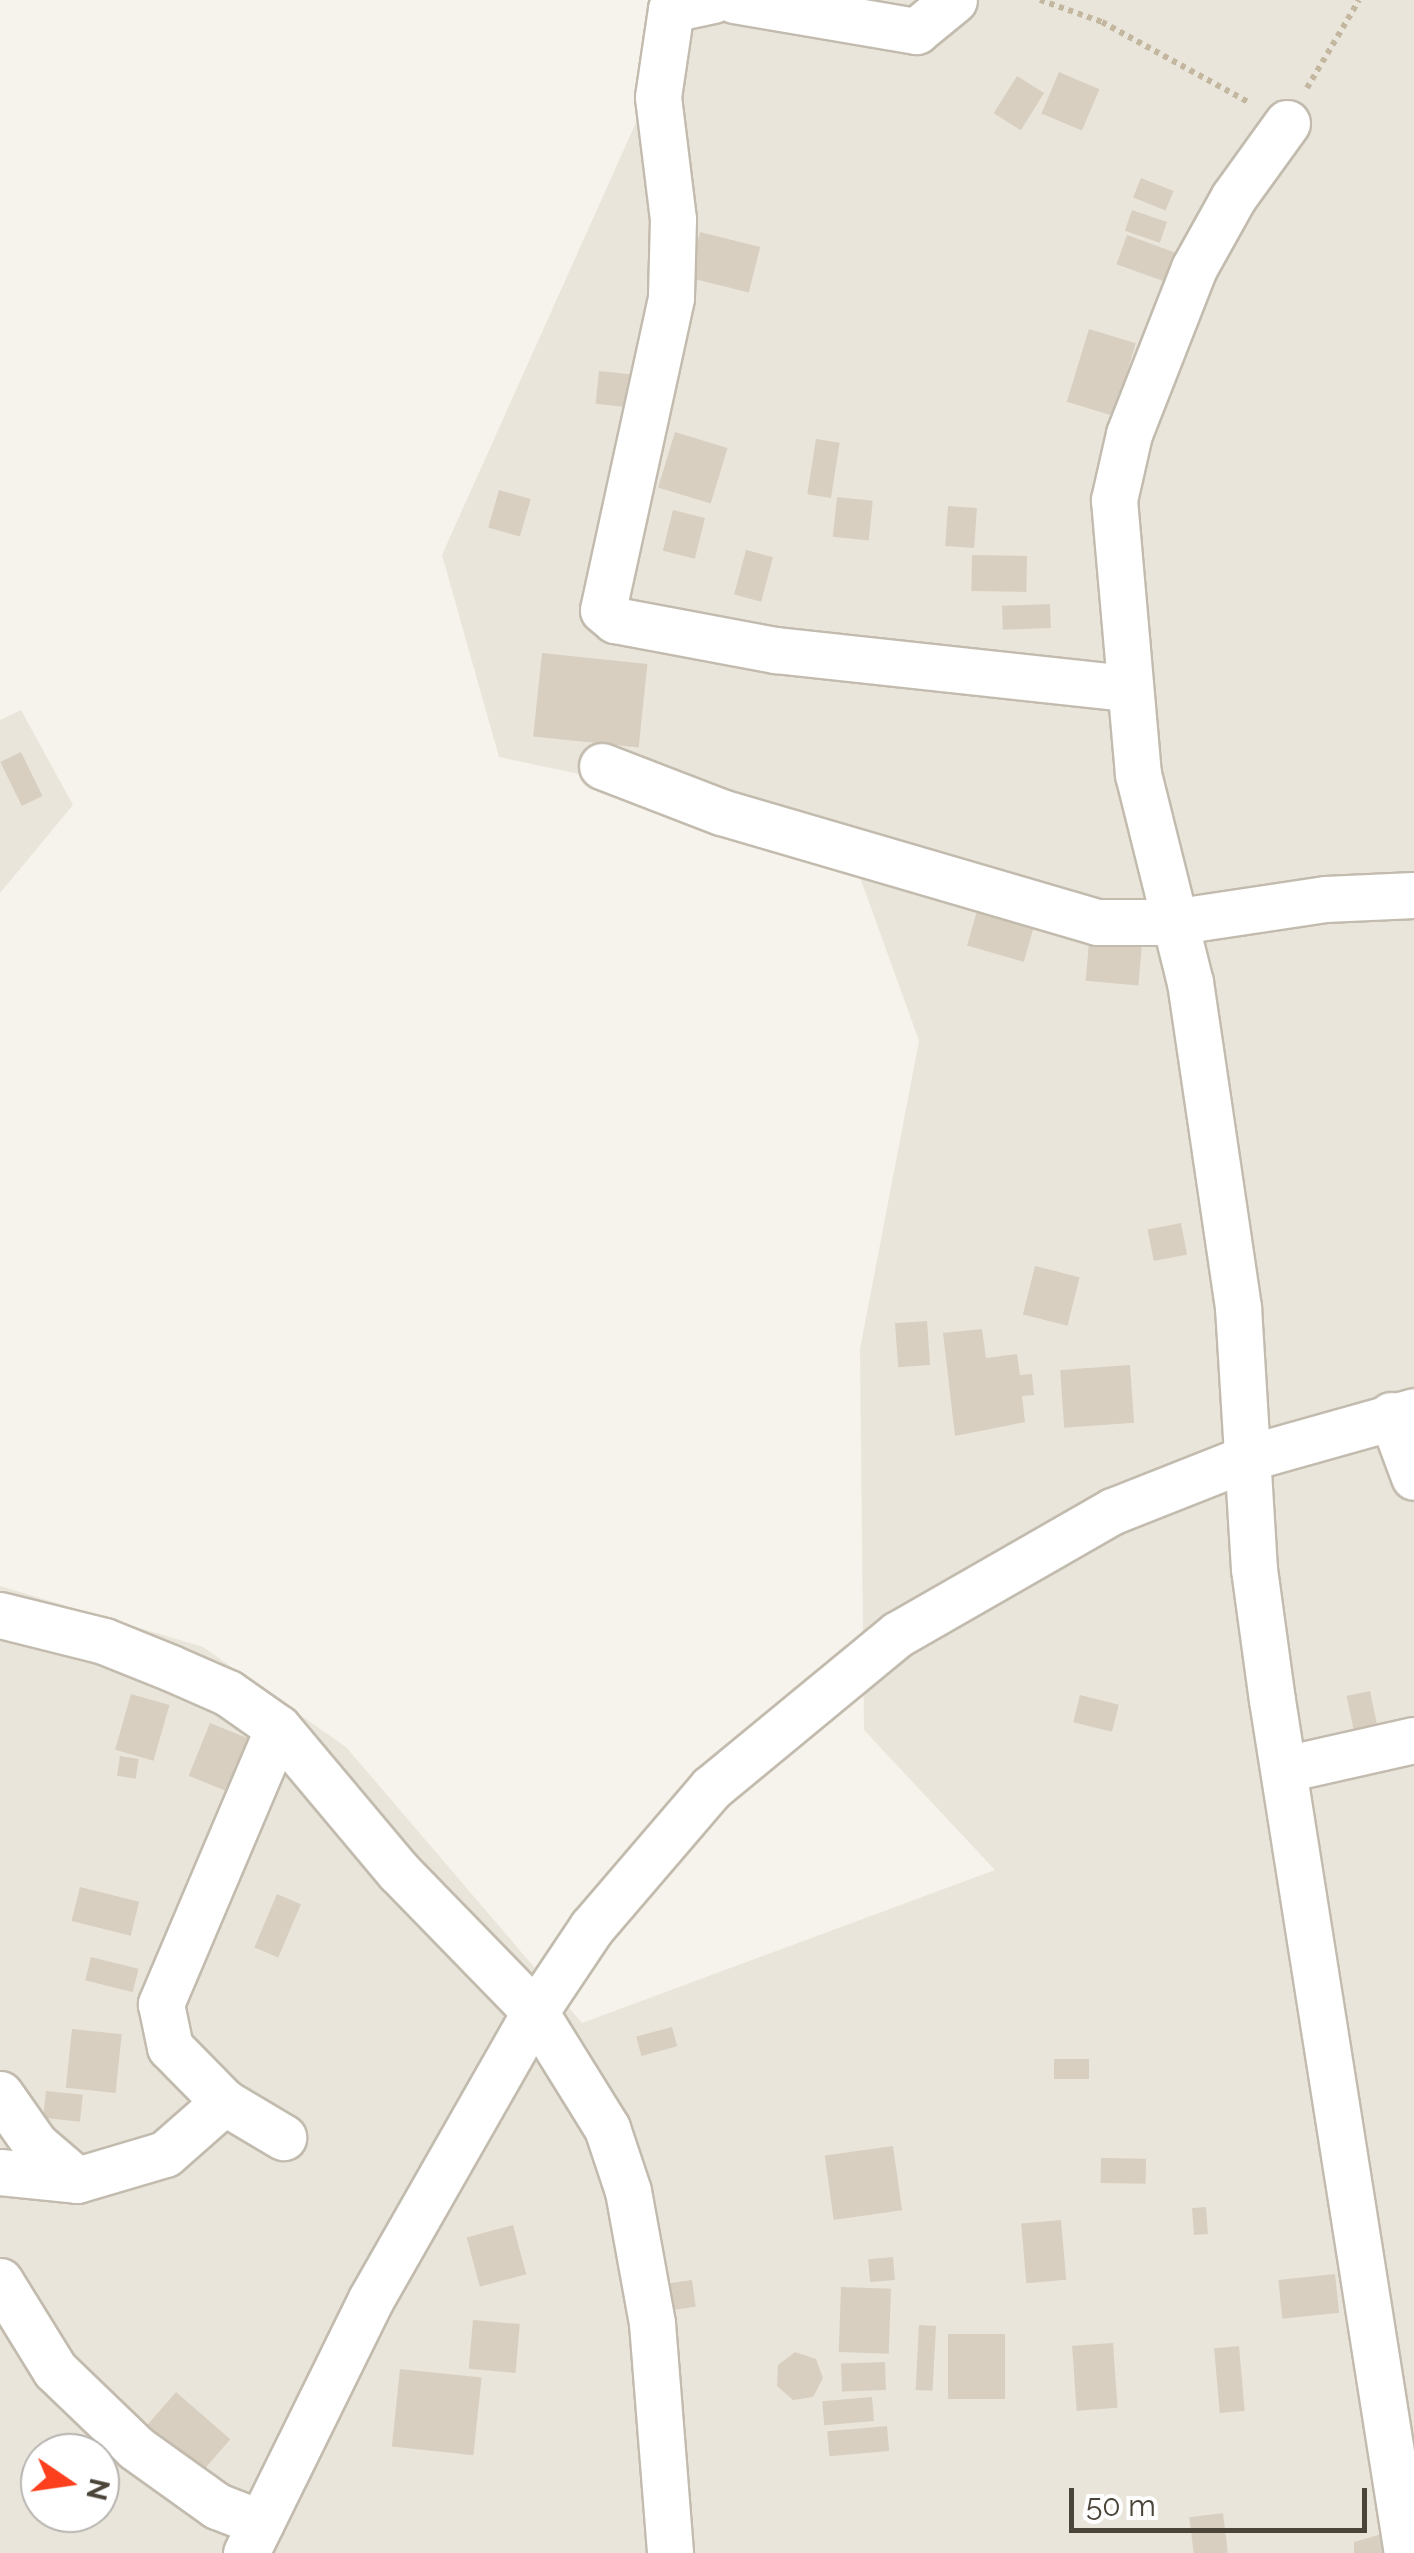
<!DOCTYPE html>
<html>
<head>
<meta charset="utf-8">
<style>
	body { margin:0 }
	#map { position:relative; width:1414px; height:2553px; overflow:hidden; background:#f6f3ec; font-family:Raleway,sans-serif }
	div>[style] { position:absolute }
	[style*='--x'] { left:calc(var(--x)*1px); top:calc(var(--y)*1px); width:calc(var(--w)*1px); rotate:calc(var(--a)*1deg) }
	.residential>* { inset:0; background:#eae5da }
	.building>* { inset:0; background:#d8cfc1; transform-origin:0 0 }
	.path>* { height:6px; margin-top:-3px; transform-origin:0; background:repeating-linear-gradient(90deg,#c4b79f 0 5px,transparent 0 10px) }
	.roads { filter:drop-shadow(2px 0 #c2bbae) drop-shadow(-2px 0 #c2bbae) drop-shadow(0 2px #c2bbae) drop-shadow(0 -2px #c2bbae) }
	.minor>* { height:45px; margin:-22.5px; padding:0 22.5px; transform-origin:22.5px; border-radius:22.5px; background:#fff }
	span { translate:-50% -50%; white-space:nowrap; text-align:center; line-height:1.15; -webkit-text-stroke:8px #fff; paint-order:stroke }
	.north { position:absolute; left:20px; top:2433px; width:100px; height:100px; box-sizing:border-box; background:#fff; border:2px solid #b7b4b0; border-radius:50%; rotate:103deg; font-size:28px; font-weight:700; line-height:40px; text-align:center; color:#4b4439 }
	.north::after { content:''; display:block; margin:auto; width:35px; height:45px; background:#fc3f1d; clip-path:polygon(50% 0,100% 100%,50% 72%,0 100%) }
	.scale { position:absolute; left:1069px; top:2488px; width:298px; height:45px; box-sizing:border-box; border:5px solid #4b4439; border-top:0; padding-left:12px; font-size:30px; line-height:35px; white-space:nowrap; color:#4b4439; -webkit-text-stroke:8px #fff; paint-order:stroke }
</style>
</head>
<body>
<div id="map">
	<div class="residential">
		<i style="clip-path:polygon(evenodd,691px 0,1414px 0,1414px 2553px,0 2553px,0 1586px,203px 1647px,346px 1747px,582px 2023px,995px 1870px,864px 1730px,860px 1349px,919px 1041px,843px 830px,499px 757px,442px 555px,691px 0,40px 2453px,100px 2453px,100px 2513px,40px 2513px,40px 2453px)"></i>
		<i style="clip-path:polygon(21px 710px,73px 805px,0 893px,0 720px)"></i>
	</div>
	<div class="building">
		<i style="left:1059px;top:72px;width:44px;height:45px;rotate:23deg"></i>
		<i style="left:1017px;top:76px;width:32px;height:44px;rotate:32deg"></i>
		<i style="left:1141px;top:178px;width:35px;height:21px;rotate:22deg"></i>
		<i style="left:1132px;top:210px;width:37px;height:22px;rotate:19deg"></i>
		<i style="left:700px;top:232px;width:62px;height:47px;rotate:14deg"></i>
		<i style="left:1127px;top:235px;width:51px;height:31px;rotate:20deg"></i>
		<i style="left:1089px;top:329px;width:49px;height:76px;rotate:17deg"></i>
		<i style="left:599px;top:371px;width:44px;height:33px;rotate:6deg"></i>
		<i style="left:675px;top:432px;width:55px;height:58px;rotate:17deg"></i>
		<i style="left:816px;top:439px;width:24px;height:56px;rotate:9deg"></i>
		<i style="left:499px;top:490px;width:33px;height:39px;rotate:16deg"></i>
		<i style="left:837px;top:497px;width:36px;height:40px;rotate:6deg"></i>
		<i style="left:948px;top:506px;width:29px;height:40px;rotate:4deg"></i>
		<i style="left:673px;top:510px;width:33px;height:42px;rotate:14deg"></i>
		<i style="left:746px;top:550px;width:28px;height:46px;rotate:15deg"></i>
		<i style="left:972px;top:555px;width:55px;height:36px;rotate:1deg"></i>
		<i style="left:1050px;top:604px;width:24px;height:48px;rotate:88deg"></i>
		<i style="left:542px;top:653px;width:106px;height:84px;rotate:6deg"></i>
		<i style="left:21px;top:752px;width:49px;height:23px;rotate:64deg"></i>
		<i style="left:977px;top:911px;width:59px;height:36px;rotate:16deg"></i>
		<i style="left:1089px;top:942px;width:53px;height:39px;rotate:5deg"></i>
		<i style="left:1181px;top:1223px;width:32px;height:34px;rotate:79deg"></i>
		<i style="left:1035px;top:1266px;width:46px;height:50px;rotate:14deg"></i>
		<i style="left:927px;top:1321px;width:44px;height:32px;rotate:86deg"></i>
		<i style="clip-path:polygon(982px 1329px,986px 1358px,1017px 1354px,1020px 1375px,1032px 1374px,1034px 1395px,1022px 1396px,1025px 1422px,955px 1436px,943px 1333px)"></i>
		<i style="left:1130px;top:1365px;width:58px;height:70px;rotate:86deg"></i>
		<i style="left:1370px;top:1691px;width:39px;height:24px;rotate:78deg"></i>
		<i style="left:131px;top:1694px;width:40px;height:58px;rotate:16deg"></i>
		<i style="left:1080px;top:1695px;width:40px;height:28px;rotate:14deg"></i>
		<i style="left:210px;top:1723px;width:50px;height:57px;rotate:22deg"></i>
		<i style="left:120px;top:1756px;width:19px;height:20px;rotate:9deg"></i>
		<i style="left:80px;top:1887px;width:61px;height:35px;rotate:14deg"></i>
		<i style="left:277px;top:1894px;width:26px;height:58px;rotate:23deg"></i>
		<i style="left:91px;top:1957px;width:49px;height:24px;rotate:14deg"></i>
		<i style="left:672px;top:2027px;width:20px;height:37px;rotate:75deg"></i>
		<i style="left:72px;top:2029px;width:50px;height:59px;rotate:6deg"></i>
		<i style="left:1089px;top:2059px;width:20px;height:35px;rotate:90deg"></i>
		<i style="left:46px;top:2091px;width:37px;height:27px;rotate:6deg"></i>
		<i style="left:893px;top:2146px;width:65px;height:69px;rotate:82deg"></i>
		<i style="left:1101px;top:2158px;width:45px;height:25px;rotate:1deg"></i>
		<i style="left:1206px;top:2207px;width:27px;height:14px;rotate:86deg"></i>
		<i style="left:1061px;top:2220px;width:60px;height:40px;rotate:85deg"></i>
		<i style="left:513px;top:2225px;width:51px;height:48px;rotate:75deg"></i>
		<i style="left:893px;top:2257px;width:23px;height:25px;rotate:85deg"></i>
		<i style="left:1335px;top:2274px;width:39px;height:57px;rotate:84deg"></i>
		<i style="left:692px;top:2280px;width:27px;height:27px;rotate:82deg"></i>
		<i style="left:841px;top:2287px;width:50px;height:65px;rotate:2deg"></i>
		<i style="left:473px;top:2320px;width:47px;height:49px;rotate:5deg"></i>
		<i style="left:919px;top:2325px;width:17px;height:65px;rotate:3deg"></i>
		<i style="left:948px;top:2334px;width:57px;height:65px"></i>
		<i style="left:1113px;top:2343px;width:65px;height:41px;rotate:86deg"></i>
		<i style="left:1239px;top:2346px;width:65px;height:25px;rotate:85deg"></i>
		<i style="clip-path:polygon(795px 2352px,816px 2359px,823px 2378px,813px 2397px,793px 2400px,777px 2386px,778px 2365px)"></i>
		<i style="left:885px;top:2362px;width:28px;height:44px;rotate:88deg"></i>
		<i style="left:400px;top:2369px;width:82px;height:78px;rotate:6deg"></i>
		<i style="left:176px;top:2392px;width:72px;height:56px;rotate:41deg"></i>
		<i style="left:872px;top:2397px;width:24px;height:50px;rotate:85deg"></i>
		<i style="left:887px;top:2426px;width:25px;height:60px;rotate:85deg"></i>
		<i style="left:1223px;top:2513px;width:40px;height:34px;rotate:83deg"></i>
		<i style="clip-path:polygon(1392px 2531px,1393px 2553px,1354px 2553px,1354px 2542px)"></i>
	</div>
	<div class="path">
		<i style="--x:1040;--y:0;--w:66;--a:19.5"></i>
		<i style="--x:1102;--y:22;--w:169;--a:28.7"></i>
		<i style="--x:1307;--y:88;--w:102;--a:-59.4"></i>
	</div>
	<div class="roads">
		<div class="minor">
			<i style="--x:713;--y:0;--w:43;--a:167.9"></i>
			<i style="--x:671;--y:9;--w:89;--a:98.4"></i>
			<i style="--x:658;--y:97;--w:123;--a:83"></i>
			<i style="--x:673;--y:219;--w:79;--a:91.5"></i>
			<i style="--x:671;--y:298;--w:319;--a:102.3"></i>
			<i style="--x:603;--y:610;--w:16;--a:40"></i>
			<i style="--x:615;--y:620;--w:164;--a:10.6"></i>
			<i style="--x:776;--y:650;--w:354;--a:6.2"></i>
			<i style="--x:734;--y:0;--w:185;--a:9.7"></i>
			<i style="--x:916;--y:31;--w:49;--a:-39.2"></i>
			<i style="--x:1287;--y:123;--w:92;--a:125.8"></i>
			<i style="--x:1233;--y:198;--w:80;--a:119.1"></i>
			<i style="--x:1194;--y:268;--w:178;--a:111.4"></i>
			<i style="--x:1129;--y:434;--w:68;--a:102.8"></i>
			<i style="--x:1114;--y:500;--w:275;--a:85"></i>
			<i style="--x:1138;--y:774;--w:214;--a:76"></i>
			<i style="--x:1190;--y:982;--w:329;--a:81.6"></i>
			<i style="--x:1238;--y:1307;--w:262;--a:86.5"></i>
			<i style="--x:1254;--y:1569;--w:132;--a:82.2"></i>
			<i style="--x:1272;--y:1700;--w:864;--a:81.01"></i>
			<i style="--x:602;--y:766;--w:128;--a:21.1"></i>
			<i style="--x:721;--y:812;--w:392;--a:16.3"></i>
			<i style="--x:1097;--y:922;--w:75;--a:0"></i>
			<i style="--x:1172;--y:922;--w:155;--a:-8.5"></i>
			<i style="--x:1325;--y:899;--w:89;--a:-2.6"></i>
			<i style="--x:1391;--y:1415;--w:66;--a:69.6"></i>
			<i style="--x:0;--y:1615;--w:107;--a:14"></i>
			<i style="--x:104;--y:1641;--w:72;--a:21.9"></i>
			<i style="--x:171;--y:1668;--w:62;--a:23.7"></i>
			<i style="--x:228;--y:1693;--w:61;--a:35"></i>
			<i style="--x:278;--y:1728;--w:188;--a:50"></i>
			<i style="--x:399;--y:1872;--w:195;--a:45.8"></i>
			<i style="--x:535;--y:2012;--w:137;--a:58.2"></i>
			<i style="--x:607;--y:2128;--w:66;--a:71.6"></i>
			<i style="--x:628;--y:2191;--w:134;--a:79.7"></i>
			<i style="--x:652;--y:2323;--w:231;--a:85.5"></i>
			<i style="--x:278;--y:1728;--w:300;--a:113"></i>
			<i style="--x:161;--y:2004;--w:44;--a:78.2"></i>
			<i style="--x:170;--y:2047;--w:77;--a:45.5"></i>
			<i style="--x:224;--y:2102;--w:69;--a:30.7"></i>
			<i style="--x:1285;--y:1769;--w:132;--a:-12.7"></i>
			<i style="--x:0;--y:2094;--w:61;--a:55"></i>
			<i style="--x:35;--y:2144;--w:55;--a:40.6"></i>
			<i style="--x:0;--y:2172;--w:77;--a:5.9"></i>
			<i style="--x:77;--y:2180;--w:92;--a:-16.5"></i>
			<i style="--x:165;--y:2154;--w:79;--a:-41.4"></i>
			<i style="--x:0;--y:2281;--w:105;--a:58.3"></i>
			<i style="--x:55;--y:2370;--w:112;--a:43.9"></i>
			<i style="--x:136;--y:2448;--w:100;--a:35.6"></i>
			<i style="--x:217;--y:2506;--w:47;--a:21.1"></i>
			<i style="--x:246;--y:2553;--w:283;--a:-63.8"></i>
			<i style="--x:371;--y:2299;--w:331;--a:-60.3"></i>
			<i style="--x:535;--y:2012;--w:102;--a:-56.2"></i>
			<i style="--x:592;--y:1927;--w:183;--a:-49.4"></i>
			<i style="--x:711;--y:1788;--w:242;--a:-39.5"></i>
			<i style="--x:898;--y:1634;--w:248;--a:-29.8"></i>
			<i style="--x:1113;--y:1511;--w:144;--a:-21.6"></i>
			<i style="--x:1247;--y:1458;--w:173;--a:-15.7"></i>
		</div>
	</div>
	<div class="north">N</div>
	<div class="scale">50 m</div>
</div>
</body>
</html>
